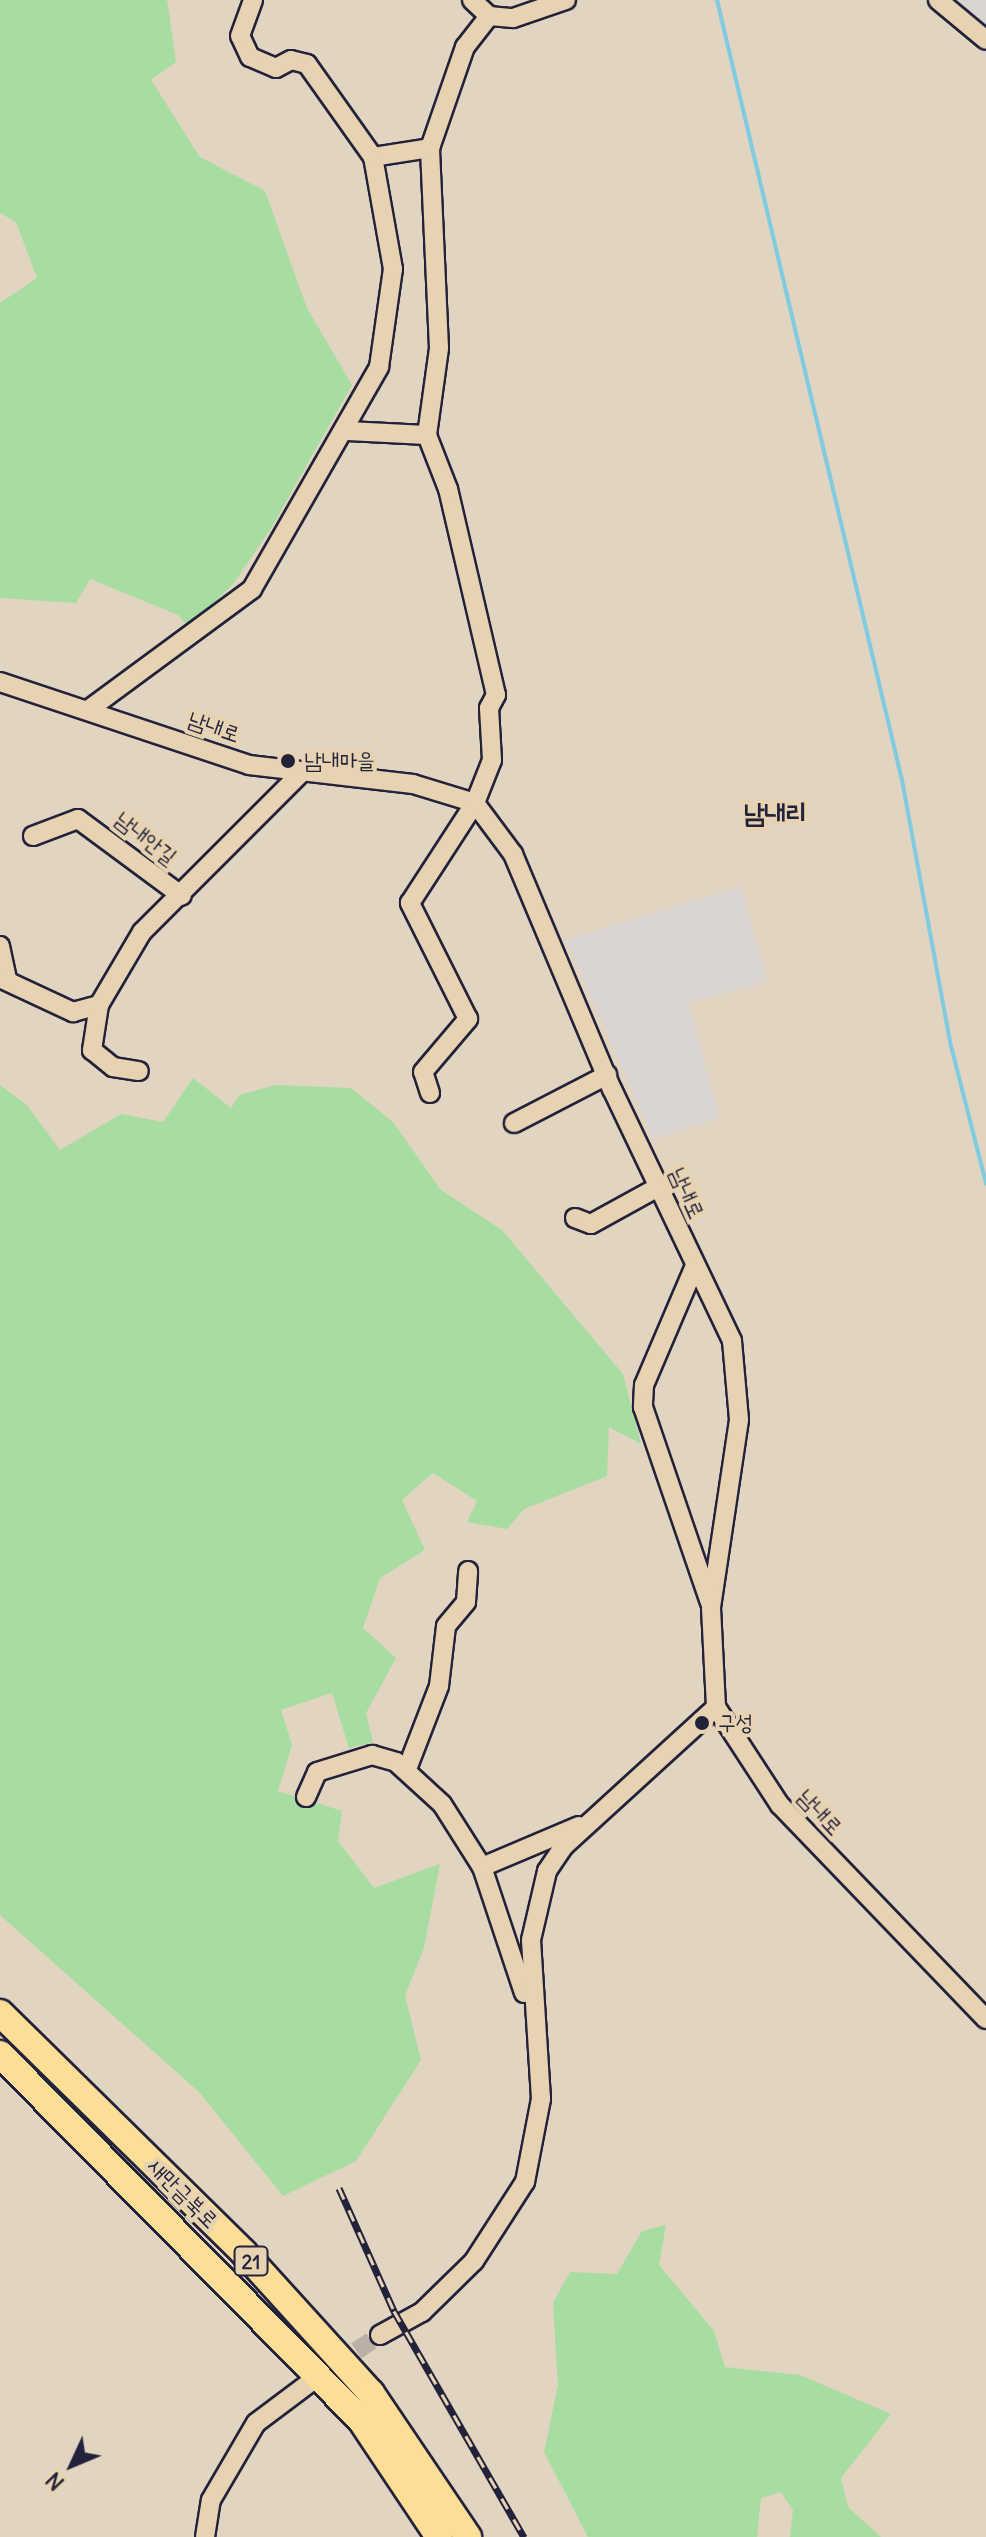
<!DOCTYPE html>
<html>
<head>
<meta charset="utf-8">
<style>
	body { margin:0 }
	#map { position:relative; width:986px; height:2537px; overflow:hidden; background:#e1d4c0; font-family:Delius,"Poor Story",sans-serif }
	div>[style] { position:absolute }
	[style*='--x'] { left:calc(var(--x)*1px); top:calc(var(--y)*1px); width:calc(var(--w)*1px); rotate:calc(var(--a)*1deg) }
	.built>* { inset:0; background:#dad5d2 }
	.green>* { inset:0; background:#a7dda0 }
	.stream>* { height:4px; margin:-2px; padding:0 2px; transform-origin:2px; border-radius:2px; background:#81cbe1 }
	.minor-tunnel>* { height:18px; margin-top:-9px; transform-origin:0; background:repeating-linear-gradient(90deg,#bbb0a5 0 18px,transparent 0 27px) }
	.roads { filter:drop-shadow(2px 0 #22223b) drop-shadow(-2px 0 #22223b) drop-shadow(0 2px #22223b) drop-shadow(0 -2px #22223b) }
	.minor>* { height:18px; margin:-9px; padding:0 9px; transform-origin:9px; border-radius:9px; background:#e7d3b1 }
	.highway>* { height:26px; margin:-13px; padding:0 13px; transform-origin:13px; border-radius:13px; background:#fdde96 }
	.rail>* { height:7px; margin-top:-3.5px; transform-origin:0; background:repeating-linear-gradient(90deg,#e7d3b1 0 12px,#22223b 0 24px); box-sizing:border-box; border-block:2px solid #22223b }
	.dots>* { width:22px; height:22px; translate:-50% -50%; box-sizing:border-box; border:4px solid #e7d3b1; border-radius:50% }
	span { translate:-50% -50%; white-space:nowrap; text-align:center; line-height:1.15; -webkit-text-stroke:8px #e7d3b1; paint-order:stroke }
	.shield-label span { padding:2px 6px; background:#e7d3b1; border:2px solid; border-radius:6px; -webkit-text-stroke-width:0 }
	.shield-label { font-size:20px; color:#22223b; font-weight:700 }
	.street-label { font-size:22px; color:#22223b }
	.poi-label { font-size:22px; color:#22223b }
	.left { translate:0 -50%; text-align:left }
	.quarter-label { font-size:26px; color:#22223b; font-weight:700 }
	.north { position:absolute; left:32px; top:2425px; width:80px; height:80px; -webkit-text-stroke:6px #e7d3b1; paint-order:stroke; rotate:226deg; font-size:22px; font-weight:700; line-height:32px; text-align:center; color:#22223b }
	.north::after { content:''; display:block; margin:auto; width:28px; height:36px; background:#22223b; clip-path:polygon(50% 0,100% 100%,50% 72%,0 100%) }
</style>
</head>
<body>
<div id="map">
	<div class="built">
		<i style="clip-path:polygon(952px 0,986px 0,986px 56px,943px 17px)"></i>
		<i style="clip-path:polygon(741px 886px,767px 981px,689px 1003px,719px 1118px,653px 1139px,566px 940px)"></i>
	</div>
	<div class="green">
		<i style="clip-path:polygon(0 0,167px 0,176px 62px,151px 80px,200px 157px,265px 191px,307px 308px,352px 385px,270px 530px,233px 584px,189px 627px,178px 615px,90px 579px,76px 603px,0 598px,0 303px,37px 278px,16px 222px,0 213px)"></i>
		<i style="clip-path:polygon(193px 1078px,231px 1108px,239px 1095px,276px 1085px,351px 1088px,393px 1122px,441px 1190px,502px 1230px,623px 1374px,641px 1444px,609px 1427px,607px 1476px,524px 1509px,507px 1529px,467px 1522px,477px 1501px,433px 1473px,402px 1500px,425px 1550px,380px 1578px,363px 1628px,396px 1658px,366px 1713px,373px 1742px,349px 1748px,332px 1693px,281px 1710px,292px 1745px,278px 1791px,342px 1811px,338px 1841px,374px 1888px,440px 1864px,424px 1948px,405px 1995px,421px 2060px,356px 2161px,283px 2196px,199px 2092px,0 1915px,0 1085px,27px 1105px,60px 1150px,121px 1114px,163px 1122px)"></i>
		<i style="clip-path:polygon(666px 2225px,659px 2265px,714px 2331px,725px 2367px,800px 2375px,891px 2414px,841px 2478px,848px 2507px,881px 2537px,790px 2537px,793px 2510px,781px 2492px,761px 2498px,757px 2537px,588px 2537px,544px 2452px,558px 2385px,553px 2303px,570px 2272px,617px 2274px,642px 2231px)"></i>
	</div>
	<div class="stream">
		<i style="--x:717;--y:0;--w:802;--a:76.66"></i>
		<i style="--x:902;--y:780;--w:266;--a:79.6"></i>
		<i style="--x:950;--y:1042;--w:146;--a:75.7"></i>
	</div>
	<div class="minor-tunnel">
		<i style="--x:334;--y:2366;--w:55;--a:-34"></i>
	</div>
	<div class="roads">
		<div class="minor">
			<i style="--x:472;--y:0;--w:23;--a:43"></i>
			<i style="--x:938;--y:0;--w:62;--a:39.8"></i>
			<i style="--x:373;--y:157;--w:58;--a:-9"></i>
			<i style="--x:347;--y:431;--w:80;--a:2.9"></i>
			<i style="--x:0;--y:682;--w:262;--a:18.4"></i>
			<i style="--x:249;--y:765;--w:165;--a:6.6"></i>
			<i style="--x:413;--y:784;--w:65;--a:17"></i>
			<i style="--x:475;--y:803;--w:64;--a:53.3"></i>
			<i style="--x:513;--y:854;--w:255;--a:67.2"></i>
			<i style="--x:612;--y:1089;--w:279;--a:64.5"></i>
			<i style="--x:732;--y:1341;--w:79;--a:84.9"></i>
			<i style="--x:739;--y:1420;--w:190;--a:98.5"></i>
			<i style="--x:711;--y:1608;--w:99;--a:87.1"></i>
			<i style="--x:716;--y:1707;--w:117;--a:56.9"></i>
			<i style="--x:780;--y:1805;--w:297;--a:46.1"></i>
			<i style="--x:88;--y:710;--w:204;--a:-36.4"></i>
			<i style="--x:252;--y:589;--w:256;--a:-60.2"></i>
			<i style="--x:379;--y:367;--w:99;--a:-81.9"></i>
			<i style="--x:393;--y:269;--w:114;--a:-100.1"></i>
			<i style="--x:373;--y:157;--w:114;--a:-125.4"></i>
			<i style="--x:307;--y:64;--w:16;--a:-166"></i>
			<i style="--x:291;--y:60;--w:17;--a:152"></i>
			<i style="--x:276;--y:68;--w:28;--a:-157"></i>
			<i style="--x:250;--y:57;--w:23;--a:-115"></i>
			<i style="--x:240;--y:36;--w:38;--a:-70"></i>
			<i style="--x:33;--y:836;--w:48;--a:-20.7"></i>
			<i style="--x:78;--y:819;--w:129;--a:36.5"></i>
			<i style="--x:0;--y:946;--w:34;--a:78"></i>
			<i style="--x:0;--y:978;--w:81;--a:25"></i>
			<i style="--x:73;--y:1012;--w:27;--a:-15"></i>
			<i style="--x:99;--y:1005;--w:85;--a:-59.5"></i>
			<i style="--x:142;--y:932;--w:225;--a:-45"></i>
			<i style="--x:99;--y:1005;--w:46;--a:98.8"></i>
			<i style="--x:92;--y:1050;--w:27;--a:39"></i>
			<i style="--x:113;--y:1067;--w:26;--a:9"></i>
			<i style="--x:430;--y:1093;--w:22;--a:-108"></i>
			<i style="--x:423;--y:1072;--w:70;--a:-49.7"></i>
			<i style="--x:468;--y:1019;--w:130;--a:-116.6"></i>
			<i style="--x:410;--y:903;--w:119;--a:-57"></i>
			<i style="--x:475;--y:803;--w:46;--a:-68.4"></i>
			<i style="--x:492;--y:760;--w:52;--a:-93.3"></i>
			<i style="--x:489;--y:708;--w:15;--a:-62"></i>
			<i style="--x:496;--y:695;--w:212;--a:-103.1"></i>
			<i style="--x:448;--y:489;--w:58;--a:-111.3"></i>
			<i style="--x:427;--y:435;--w:88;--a:-82.1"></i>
			<i style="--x:439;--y:348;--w:200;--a:-92.6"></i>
			<i style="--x:430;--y:148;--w:107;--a:-70.9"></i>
			<i style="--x:465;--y:47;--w:39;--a:-52"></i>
			<i style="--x:489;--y:16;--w:24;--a:5"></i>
			<i style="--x:513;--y:18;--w:56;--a:-18.8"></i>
			<i style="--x:514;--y:1123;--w:105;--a:-27.3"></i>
			<i style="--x:575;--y:1218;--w:17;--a:21"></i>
			<i style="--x:591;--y:1224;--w:77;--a:-28.9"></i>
			<i style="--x:694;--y:1268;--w:127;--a:113.1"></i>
			<i style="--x:644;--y:1385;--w:22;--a:93"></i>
			<i style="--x:643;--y:1407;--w:207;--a:71.1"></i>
			<i style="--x:407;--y:1769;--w:89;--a:-68.9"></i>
			<i style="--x:439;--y:1686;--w:60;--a:-83.3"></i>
			<i style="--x:446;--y:1626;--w:31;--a:-50"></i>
			<i style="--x:466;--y:1602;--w:31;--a:-86"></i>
			<i style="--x:306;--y:1797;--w:27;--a:-66"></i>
			<i style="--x:317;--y:1772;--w:58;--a:-17.2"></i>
			<i style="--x:372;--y:1755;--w:25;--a:16"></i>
			<i style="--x:396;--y:1762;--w:62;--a:42.4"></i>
			<i style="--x:442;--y:1804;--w:75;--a:57.6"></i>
			<i style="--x:524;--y:1993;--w:133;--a:-108.4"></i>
			<i style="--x:482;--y:1867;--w:105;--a:-22.9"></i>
			<i style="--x:380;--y:2335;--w:48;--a:-28.7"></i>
			<i style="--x:422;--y:2312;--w:73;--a:-44.4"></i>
			<i style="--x:474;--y:2261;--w:94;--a:-57.2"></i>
			<i style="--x:525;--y:2182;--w:85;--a:-79.1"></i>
			<i style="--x:541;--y:2099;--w:159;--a:-93.6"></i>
			<i style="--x:531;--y:1940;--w:71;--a:-76.9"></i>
			<i style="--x:547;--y:1871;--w:30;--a:-56"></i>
			<i style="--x:564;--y:1846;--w:206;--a:-42.4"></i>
			<i style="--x:205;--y:2537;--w:37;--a:-81"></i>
			<i style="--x:211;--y:2500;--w:89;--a:-59.7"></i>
			<i style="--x:256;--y:2423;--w:70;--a:-36.9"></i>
		</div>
		<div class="highway">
			<i style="--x:0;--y:2013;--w:342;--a:44.5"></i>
			<i style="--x:244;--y:2253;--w:189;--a:47.8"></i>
			<i style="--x:371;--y:2393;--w:174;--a:56"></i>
			<i style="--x:0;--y:2054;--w:514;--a:45.39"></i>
			<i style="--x:361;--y:2420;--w:141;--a:56.3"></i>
		</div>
	</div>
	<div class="rail">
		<i style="--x:339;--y:2188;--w:135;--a:65.9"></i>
		<i style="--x:394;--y:2311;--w:261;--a:60.1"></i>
	</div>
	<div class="dots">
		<i style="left:288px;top:761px;background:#22223b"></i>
		<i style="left:702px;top:1723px;background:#22223b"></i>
	</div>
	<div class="shield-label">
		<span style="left:251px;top:2261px">21</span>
	</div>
	<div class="street-label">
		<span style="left:214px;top:727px;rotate:19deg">남내로</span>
		<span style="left:146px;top:838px;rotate:38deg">남내안길</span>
		<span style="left:687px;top:1193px;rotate:66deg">남내로</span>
		<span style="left:820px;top:1812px;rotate:47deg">남내로</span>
		<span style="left:183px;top:2193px;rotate:45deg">새만금북로</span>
	</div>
	<div class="poi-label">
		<span class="left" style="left:304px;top:761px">남내마을</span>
		<span class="left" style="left:718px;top:1723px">구성</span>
	</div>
	<div class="quarter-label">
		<span style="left:775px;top:813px">남내리</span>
	</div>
	<div class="north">N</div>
</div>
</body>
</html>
